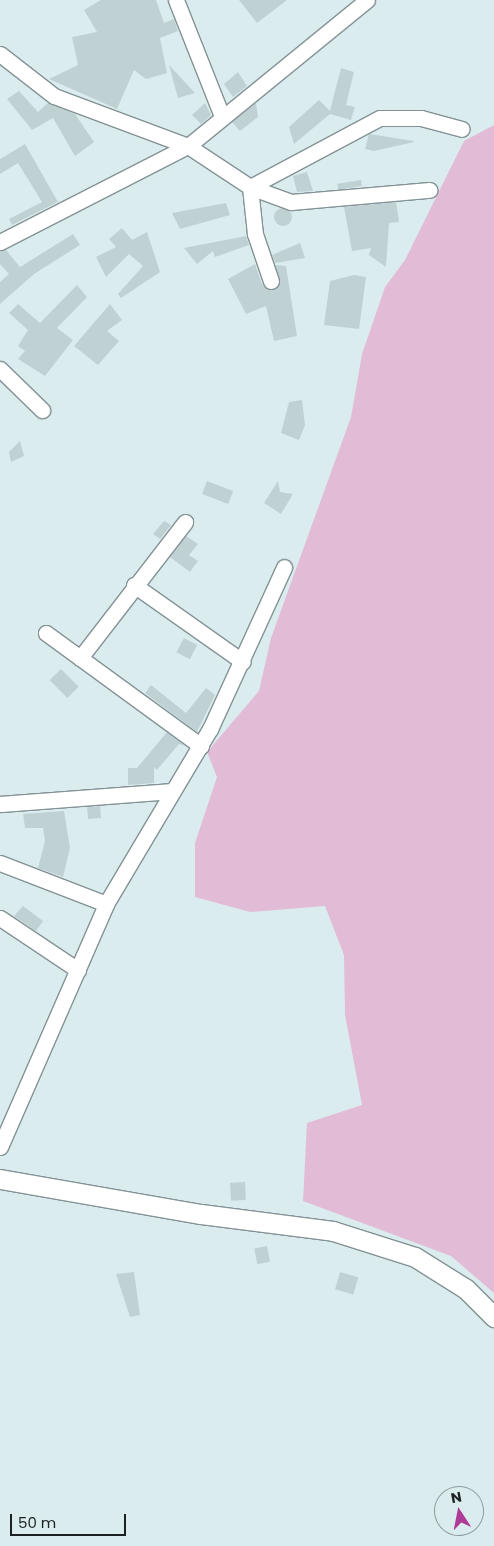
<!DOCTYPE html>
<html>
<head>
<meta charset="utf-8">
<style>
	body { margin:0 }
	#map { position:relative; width:494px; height:1546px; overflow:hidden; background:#dbecef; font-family:Poppins,sans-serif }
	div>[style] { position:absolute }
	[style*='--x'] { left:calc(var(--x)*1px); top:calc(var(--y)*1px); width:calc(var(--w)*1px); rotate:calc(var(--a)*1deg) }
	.green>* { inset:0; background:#e2bcd7 }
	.building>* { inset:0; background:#c0d1d4; transform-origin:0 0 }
	.round { border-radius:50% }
	.roads { filter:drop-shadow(1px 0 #839295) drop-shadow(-1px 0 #839295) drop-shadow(0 1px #839295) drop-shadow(0 -1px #839295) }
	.minor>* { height:15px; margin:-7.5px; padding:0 7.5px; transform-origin:7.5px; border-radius:7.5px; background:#fff }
	.tertiary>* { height:19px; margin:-9.5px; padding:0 9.5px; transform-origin:9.5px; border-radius:9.5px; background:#fff }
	span { translate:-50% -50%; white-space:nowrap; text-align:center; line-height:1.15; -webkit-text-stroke:4px #dbecef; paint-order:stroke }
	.north { position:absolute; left:434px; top:1486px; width:50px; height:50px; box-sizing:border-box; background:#dbecef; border:1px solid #8f9b9d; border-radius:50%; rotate:349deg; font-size:14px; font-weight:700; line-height:20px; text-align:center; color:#1c2223 }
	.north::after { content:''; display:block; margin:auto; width:18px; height:22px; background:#ae3c97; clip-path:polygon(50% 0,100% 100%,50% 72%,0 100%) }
	.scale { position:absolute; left:10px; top:1514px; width:116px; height:22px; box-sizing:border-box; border:2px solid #1c2223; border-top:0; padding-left:6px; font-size:15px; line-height:18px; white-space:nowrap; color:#1c2223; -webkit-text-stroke:4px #dbecef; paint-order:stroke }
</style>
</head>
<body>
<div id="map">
	<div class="green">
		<i style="clip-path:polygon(494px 125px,494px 1293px,451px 1256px,303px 1201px,307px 1123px,362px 1105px,345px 1015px,344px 955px,325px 906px,250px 912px,195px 897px,195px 843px,217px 777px,207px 752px,259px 691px,271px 638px,351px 417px,362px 354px,385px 287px,405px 260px,464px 141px)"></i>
	</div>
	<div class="building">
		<i style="clip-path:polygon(101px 0,156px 0,164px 23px,174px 19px,178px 31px,160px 38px,167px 73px,146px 79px,134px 70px,117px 109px,49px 79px,78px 65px,72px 37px,97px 32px,84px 10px)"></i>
		<i style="clip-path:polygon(239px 0,287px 0,257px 23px)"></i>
		<i style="clip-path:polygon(169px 65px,195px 93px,178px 98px)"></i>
		<i style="clip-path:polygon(341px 68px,354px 72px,346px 105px,355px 107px,351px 120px,330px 114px,294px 144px,289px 127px,319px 100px,330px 111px)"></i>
		<i style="clip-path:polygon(238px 72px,247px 86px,233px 97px,224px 84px)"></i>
		<i style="clip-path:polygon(19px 91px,38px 112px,48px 103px,75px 114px,94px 142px,75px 156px,53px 118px,32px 130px,7px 99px)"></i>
		<i style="clip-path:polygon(205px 103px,211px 115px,201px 124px,192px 115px)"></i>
		<i style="clip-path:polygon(256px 103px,258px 117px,240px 131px,232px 122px)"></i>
		<i style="clip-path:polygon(369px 134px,414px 141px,414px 142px,374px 151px,365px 149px)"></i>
		<i style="clip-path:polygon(25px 144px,58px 202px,12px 225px,9px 219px,42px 202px,18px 163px,0 174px,0 159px)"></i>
		<i style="clip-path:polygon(307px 172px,313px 191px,297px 192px,293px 176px)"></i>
		<i style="left:361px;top:180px;width:6px;height:24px;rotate:81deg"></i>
		<i style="clip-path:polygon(396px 202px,399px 222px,389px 223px,386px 267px,369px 255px,371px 248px,352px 251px,344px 207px)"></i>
		<i style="clip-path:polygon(226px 203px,230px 215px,180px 229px,172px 213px)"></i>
		<i class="round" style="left:274px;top:208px;width:18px;height:18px"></i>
		<i style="clip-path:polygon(122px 228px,132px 240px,147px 232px,160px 272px,121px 298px,118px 294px,143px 266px,129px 254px,106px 277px,96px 257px,116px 247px,109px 239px)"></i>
		<i style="clip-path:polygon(73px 234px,80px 245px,34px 274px,0 304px,0 282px,9px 274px,0 264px,0 251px,6px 250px,20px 267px)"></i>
		<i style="clip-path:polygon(246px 236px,249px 245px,215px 257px,213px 251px,197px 264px,184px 248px)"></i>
		<i style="clip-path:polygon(300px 243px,305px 258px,275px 263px,272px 255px)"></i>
		<i style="clip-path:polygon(255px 264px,262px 284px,270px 290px,280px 283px,275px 265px,286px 266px,297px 336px,274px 341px,266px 306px,246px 314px,228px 279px)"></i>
		<i style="clip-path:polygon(354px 275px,366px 277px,359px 329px,324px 325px,330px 281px)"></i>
		<i style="clip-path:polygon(77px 285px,87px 297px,57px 328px,73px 340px,45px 376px,18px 359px,25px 351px,18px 346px,28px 330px,9px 313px,18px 304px,40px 323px)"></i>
		<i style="clip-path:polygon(110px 304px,122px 320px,107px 331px,119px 341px,98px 365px,74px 346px)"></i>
		<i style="clip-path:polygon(302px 400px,305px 425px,299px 440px,281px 433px,289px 402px)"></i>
		<i style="clip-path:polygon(20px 441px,24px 456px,11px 462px,9px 452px)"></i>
		<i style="left:207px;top:481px;width:28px;height:14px;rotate:21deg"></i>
		<i style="clip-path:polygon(278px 481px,280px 492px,293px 494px,281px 514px,264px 503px)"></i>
		<i style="clip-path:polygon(164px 521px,171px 525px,160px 539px,153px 534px)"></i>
		<i style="clip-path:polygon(186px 536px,198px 544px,189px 555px,198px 561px,190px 572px,170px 557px)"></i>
		<i style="left:184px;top:638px;width:15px;height:16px;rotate:28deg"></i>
		<i style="left:61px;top:669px;width:25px;height:16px;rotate:45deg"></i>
		<i style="clip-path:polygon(151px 685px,186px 713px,206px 688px,215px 695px,197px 732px,145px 693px)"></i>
		<i style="clip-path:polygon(167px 732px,185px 746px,179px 744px,157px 770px,154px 767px,154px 783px,128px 785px,128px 768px,137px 768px)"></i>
		<i style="left:100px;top:806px;width:12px;height:13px;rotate:85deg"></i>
		<i style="clip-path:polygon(64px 811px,70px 848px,63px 877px,38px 868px,45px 841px,43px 828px,25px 828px,23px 814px)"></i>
		<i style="clip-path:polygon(23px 906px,43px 921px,36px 931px,14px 916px)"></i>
		<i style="left:245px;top:1182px;width:18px;height:15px;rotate:87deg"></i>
		<i style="left:267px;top:1246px;width:16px;height:13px;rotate:79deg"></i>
		<i style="clip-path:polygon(134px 1272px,140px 1315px,130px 1317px,116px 1274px)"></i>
		<i style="left:340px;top:1272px;width:19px;height:18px;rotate:16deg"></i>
	</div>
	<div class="roads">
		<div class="minor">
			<i style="--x:176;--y:0;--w:125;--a:68.4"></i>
			<i style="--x:0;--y:54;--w:68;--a:37.9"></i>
			<i style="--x:54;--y:96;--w:143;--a:20.5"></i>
			<i style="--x:188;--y:146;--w:74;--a:33.5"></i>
			<i style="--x:250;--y:187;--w:44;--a:20.1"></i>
			<i style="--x:291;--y:202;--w:139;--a:-5"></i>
			<i style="--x:0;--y:242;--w:211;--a:-27.1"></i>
			<i style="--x:188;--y:146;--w:231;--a:-39.2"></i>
			<i style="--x:271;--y:281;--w:50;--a:-108.8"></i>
			<i style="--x:255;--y:234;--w:47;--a:-96.1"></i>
			<i style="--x:250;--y:187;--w:147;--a:-28"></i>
			<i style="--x:380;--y:118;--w:41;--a:0"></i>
			<i style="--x:421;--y:118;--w:42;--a:15"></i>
			<i style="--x:0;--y:369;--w:59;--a:44.3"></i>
			<i style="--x:134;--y:585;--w:133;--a:35.2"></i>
			<i style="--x:46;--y:633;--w:192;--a:36.1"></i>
			<i style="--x:80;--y:658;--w:172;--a:-52.3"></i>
			<i style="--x:0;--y:804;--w:172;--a:-4.3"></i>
			<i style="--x:0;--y:863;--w:114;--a:21.1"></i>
			<i style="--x:0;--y:918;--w:94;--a:33.7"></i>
			<i style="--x:0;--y:1147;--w:265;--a:-66.4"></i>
			<i style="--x:106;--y:904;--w:204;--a:-59.3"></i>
			<i style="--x:210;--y:729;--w:178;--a:-65.4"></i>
		</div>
		<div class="tertiary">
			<i style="--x:0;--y:1179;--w:204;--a:9.9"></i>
			<i style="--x:201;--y:1214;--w:133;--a:7.3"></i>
			<i style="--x:333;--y:1231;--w:86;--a:17.6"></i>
			<i style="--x:415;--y:1257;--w:60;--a:32.1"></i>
			<i style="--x:466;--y:1289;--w:40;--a:45"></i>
		</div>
	</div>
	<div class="north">N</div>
	<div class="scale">50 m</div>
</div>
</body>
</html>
